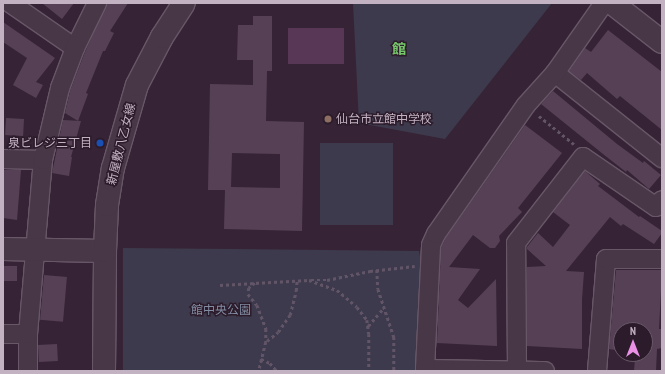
<!DOCTYPE html>
<html>
<head>
<meta charset="utf-8">
<style>
	body { margin:0 }
	#map { position:relative; width:665px; height:374px; overflow:hidden; background:#362436; font-family:"PT Sans Narrow","Noto Sans JP",sans-serif }
	div>[style] { position:absolute }
	[style*='--x'] { left:calc(var(--x)*1px); top:calc(var(--y)*1px); width:calc(var(--w)*1px); rotate:calc(var(--a)*1deg) }
	.green>* { inset:0; background:#3e3a4d; transform-origin:0 0 }
	.water>* { inset:0; background:#573656; transform-origin:0 0 }
	.building>* { inset:0; background:#564055; transform-origin:0 0 }
	.path>* { height:2.5px; margin-top:-1.25px; transform-origin:0; background:repeating-linear-gradient(90deg,#615567 0 3px,transparent 0 6px) }
	.roads { filter:drop-shadow(1px 0 #685767) drop-shadow(-1px 0 #685767) drop-shadow(0 1px #685767) drop-shadow(0 -1px #685767) }
	.minor>* { height:18px; margin:-9px; padding:0 9px; transform-origin:9px; border-radius:9px; background:#473747 }
	.tertiary>* { height:22px; margin:-11px; padding:0 11px; transform-origin:11px; border-radius:11px; background:#473747 }
	.dots>* { width:11px; height:11px; translate:-50% -50%; box-sizing:border-box; border:2px solid #2c1c2b; border-radius:50% }
	span { translate:-50% -50%; white-space:nowrap; text-align:center; line-height:1.15; -webkit-text-stroke:3px #2c1c2b; paint-order:stroke }
	.poi-label { font-size:12px; color:#c3b2c2 }
	.left { translate:0 -50%; text-align:left }
	.right { translate:-100% -50%; text-align:right }
	.street-label { font-size:12px; color:#c3b2c2 }
	.park-label { font-size:12px; color:#828ca2 }
	.quarter-label { font-size:14px; color:#75c66a; font-weight:700 }
	.frame { position:absolute; inset:0; border:4px solid #c3b2c2; pointer-events:none }
	.north { position:absolute; left:613px; top:322px; width:40px; height:40px; box-sizing:border-box; background:#2c1c2b; border:1px solid #685867; border-radius:50%; rotate:0deg; font-size:11px; font-weight:700; line-height:16px; text-align:center; color:#c3b2c2 }
	.north::after { content:''; display:block; margin:auto; width:14px; height:18px; background:#ea90e5; clip-path:polygon(50% 0,100% 100%,50% 72%,0 100%) }
</style>
</head>
<body>
<div id="map">
	<div class="green">
		<i style="clip-path:polygon(353px 3px,552px 3px,445px 139px,359px 123px)"></i>
		<i style="left:320px;top:143px;width:73px;height:82px"></i>
		<i style="clip-path:polygon(123px 248px,419px 251px,421px 264px,419px 371px,123px 371px)"></i>
	</div>
	<div class="water">
		<i style="left:288px;top:28px;width:56px;height:36px"></i>
	</div>
	<div class="building">
		<i style="clip-path:polygon(42px 3px,74px 3px,62px 19px)"></i>
		<i style="clip-path:polygon(107px 3px,128px 3px,110px 31px,114px 33px,105px 51px,103px 51px,86px 93px,88px 94px,78px 121px,65px 113px,70px 91px,85px 52px)"></i>
		<i style="clip-path:polygon(evenodd,253px 16px,272px 16px,272px 71px,267px 71px,266px 121px,304px 122px,302px 231px,224px 229px,225px 190px,208px 190px,210px 84px,253px 85px,253px 60px,237px 60px,238px 25px,253px 25px,253px 16px,232px 153px,280px 154px,280px 188px,231px 187px,232px 153px)"></i>
		<i style="clip-path:polygon(3px 22px,55px 58px,36px 82px,43px 85px,36px 98px,13px 85px,27px 58px,3px 42px)"></i>
		<i style="clip-path:polygon(608px 30px,662px 72px,662px 130px,620px 96px,617px 99px,587px 73px,581px 80px,569px 71px,585px 48px,591px 52px)"></i>
		<i style="clip-path:polygon(553px 91px,617px 144px,643px 163px,644px 161px,661px 175px,649px 189px,627px 170px,626px 172px,603px 154px,541px 104px)"></i>
		<i style="left:6px;top:118px;width:18px;height:17px;rotate:3deg"></i>
		<i style="clip-path:polygon(63px 120px,81px 121px,71px 157px,72px 157px,69px 176px,52px 173px)"></i>
		<i style="clip-path:polygon(525px 125px,562px 153px,518px 208px,522px 212px,499px 236px,500px 241px,495px 248px,490px 248px,473px 235px,449px 267px,480px 269px,458px 300px,468px 308px,496px 279px,497px 346px,437px 343px,441px 248px,445px 239px)"></i>
		<i style="clip-path:polygon(3px 170px,21px 170px,17px 220px,3px 218px)"></i>
		<i style="clip-path:polygon(585px 171px,600px 184px,598px 186px,639px 217px,640px 216px,662px 231px,662px 233px,654px 244px,623px 224px,621px 226px,610px 217px,566px 271px,584px 272px,582px 299px,582px 349px,527px 346px,527px 267px,546px 266px,527px 249px,527px 247px,538px 233px,553px 247px,570px 225px,553px 212px)"></i>
		<i style="left:3px;top:266px;width:14px;height:15px"></i>
		<i style="clip-path:polygon(616px 270px,662px 270px,659px 329px,662px 329px,662px 348px,657px 349px,656px 371px,634px 371px,635px 358px,645px 358px,645px 330px,621px 330px,621px 351px,609px 349px)"></i>
		<i style="left:44px;top:275px;width:23px;height:45px;rotate:5deg"></i>
		<i style="left:57px;top:344px;width:17px;height:19px;rotate:87deg"></i>
	</div>
	<div class="path">
		<i style="--x:539;--y:116;--w:45;--a:38.7"></i>
		<i style="--x:377;--y:270;--w:19;--a:87"></i>
		<i style="--x:378;--y:289;--w:51;--a:71.6"></i>
		<i style="--x:394;--y:337;--w:34;--a:90"></i>
		<i style="--x:311;--y:280;--w:16;--a:0"></i>
		<i style="--x:327;--y:280;--w:44;--a:-11.8"></i>
		<i style="--x:370;--y:271;--w:45;--a:-6.3"></i>
		<i style="--x:255;--y:283;--w:8;--a:140"></i>
		<i style="--x:249;--y:288;--w:6;--a:99"></i>
		<i style="--x:248;--y:294;--w:14;--a:51"></i>
		<i style="--x:257;--y:305;--w:26;--a:69"></i>
		<i style="--x:266;--y:329;--w:13;--a:90"></i>
		<i style="--x:266;--y:342;--w:30;--a:104"></i>
		<i style="--x:220;--y:285;--w:89;--a:-3.2"></i>
		<i style="--x:309;--y:280;--w:30;--a:20"></i>
		<i style="--x:337;--y:290;--w:26;--a:40"></i>
		<i style="--x:357;--y:307;--w:16;--a:52"></i>
		<i style="--x:367;--y:320;--w:14;--a:82"></i>
		<i style="--x:369;--y:334;--w:37;--a:90"></i>
		<i style="--x:368;--y:326;--w:23;--a:-49"></i>
		<i style="--x:267;--y:341;--w:14;--a:-39"></i>
		<i style="--x:278;--y:332;--w:21;--a:-55"></i>
		<i style="--x:290;--y:315;--w:25;--a:-76"></i>
		<i style="--x:296;--y:291;--w:11;--a:-85"></i>
		<i style="--x:261;--y:359;--w:10;--a:24"></i>
		<i style="--x:270;--y:363;--w:11;--a:49"></i>
	</div>
	<div class="roads">
		<div class="minor">
			<i style="--x:10;--y:3;--w:79;--a:34.7"></i>
			<i style="--x:555;--y:73;--w:137;--a:38.5"></i>
			<i style="--x:3;--y:159;--w:40;--a:1.4"></i>
			<i style="--x:3;--y:334;--w:25;--a:0"></i>
			<i style="--x:28;--y:371;--w:37;--a:-90"></i>
			<i style="--x:28;--y:334;--w:175;--a:-85.1"></i>
			<i style="--x:43;--y:160;--w:74;--a:-76.7"></i>
			<i style="--x:60;--y:88;--w:43;--a:-69.4"></i>
			<i style="--x:75;--y:48;--w:50;--a:-63.9"></i>
			<i style="--x:517;--y:371;--w:128;--a:-90.4"></i>
			<i style="--x:516;--y:243;--w:109;--a:-52.1"></i>
			<i style="--x:583;--y:157;--w:88;--a:34.4"></i>
			<i style="--x:656;--y:207;--w:9;--a:-49"></i>
			<i style="--x:545;--y:371;--w:120;--a:-179"></i>
			<i style="--x:425;--y:369;--w:124;--a:-87.2"></i>
			<i style="--x:431;--y:245;--w:12;--a:-66"></i>
			<i style="--x:436;--y:234;--w:157;--a:-55.1"></i>
			<i style="--x:526;--y:105;--w:43;--a:-47.8"></i>
			<i style="--x:555;--y:73;--w:85;--a:-55"></i>
			<i style="--x:597;--y:371;--w:112;--a:-85.4"></i>
			<i style="--x:606;--y:259;--w:56;--a:0"></i>
		</div>
		<div class="tertiary">
			<i style="--x:612;--y:3;--w:63;--a:38"></i>
			<i style="--x:3;--y:249;--w:102;--a:1.1"></i>
			<i style="--x:104;--y:371;--w:120;--a:-89.5"></i>
			<i style="--x:105;--y:251;--w:46;--a:-87.5"></i>
			<i style="--x:107;--y:205;--w:37;--a:-81"></i>
			<i style="--x:113;--y:168;--w:86;--a:-73.9"></i>
			<i style="--x:137;--y:85;--w:54;--a:-62.5"></i>
			<i style="--x:162;--y:37;--w:40;--a:-57.1"></i>
		</div>
	</div>
	<div class="dots">
		<i style="left:328px;top:119px;background:#8d6e63"></i>
		<i style="left:100px;top:143px;background:#1a4fb4"></i>
	</div>
	<div class="poi-label">
		<span class="left" style="left:336px;top:119px">仙台市立館中学校</span>
		<span class="right" style="left:92px;top:143px">泉ビレジ三丁目</span>
	</div>
	<div class="street-label">
		<span style="left:121px;top:144px;rotate:-76deg">新屋敷八乙女線</span>
	</div>
	<div class="park-label">
		<span style="left:221px;top:310px">館中央公園</span>
	</div>
	<div class="quarter-label">
		<span style="left:399px;top:49px">館</span>
	</div>
	<div class="frame"></div>
	<div class="north">N</div>
</div>
</body>
</html>
